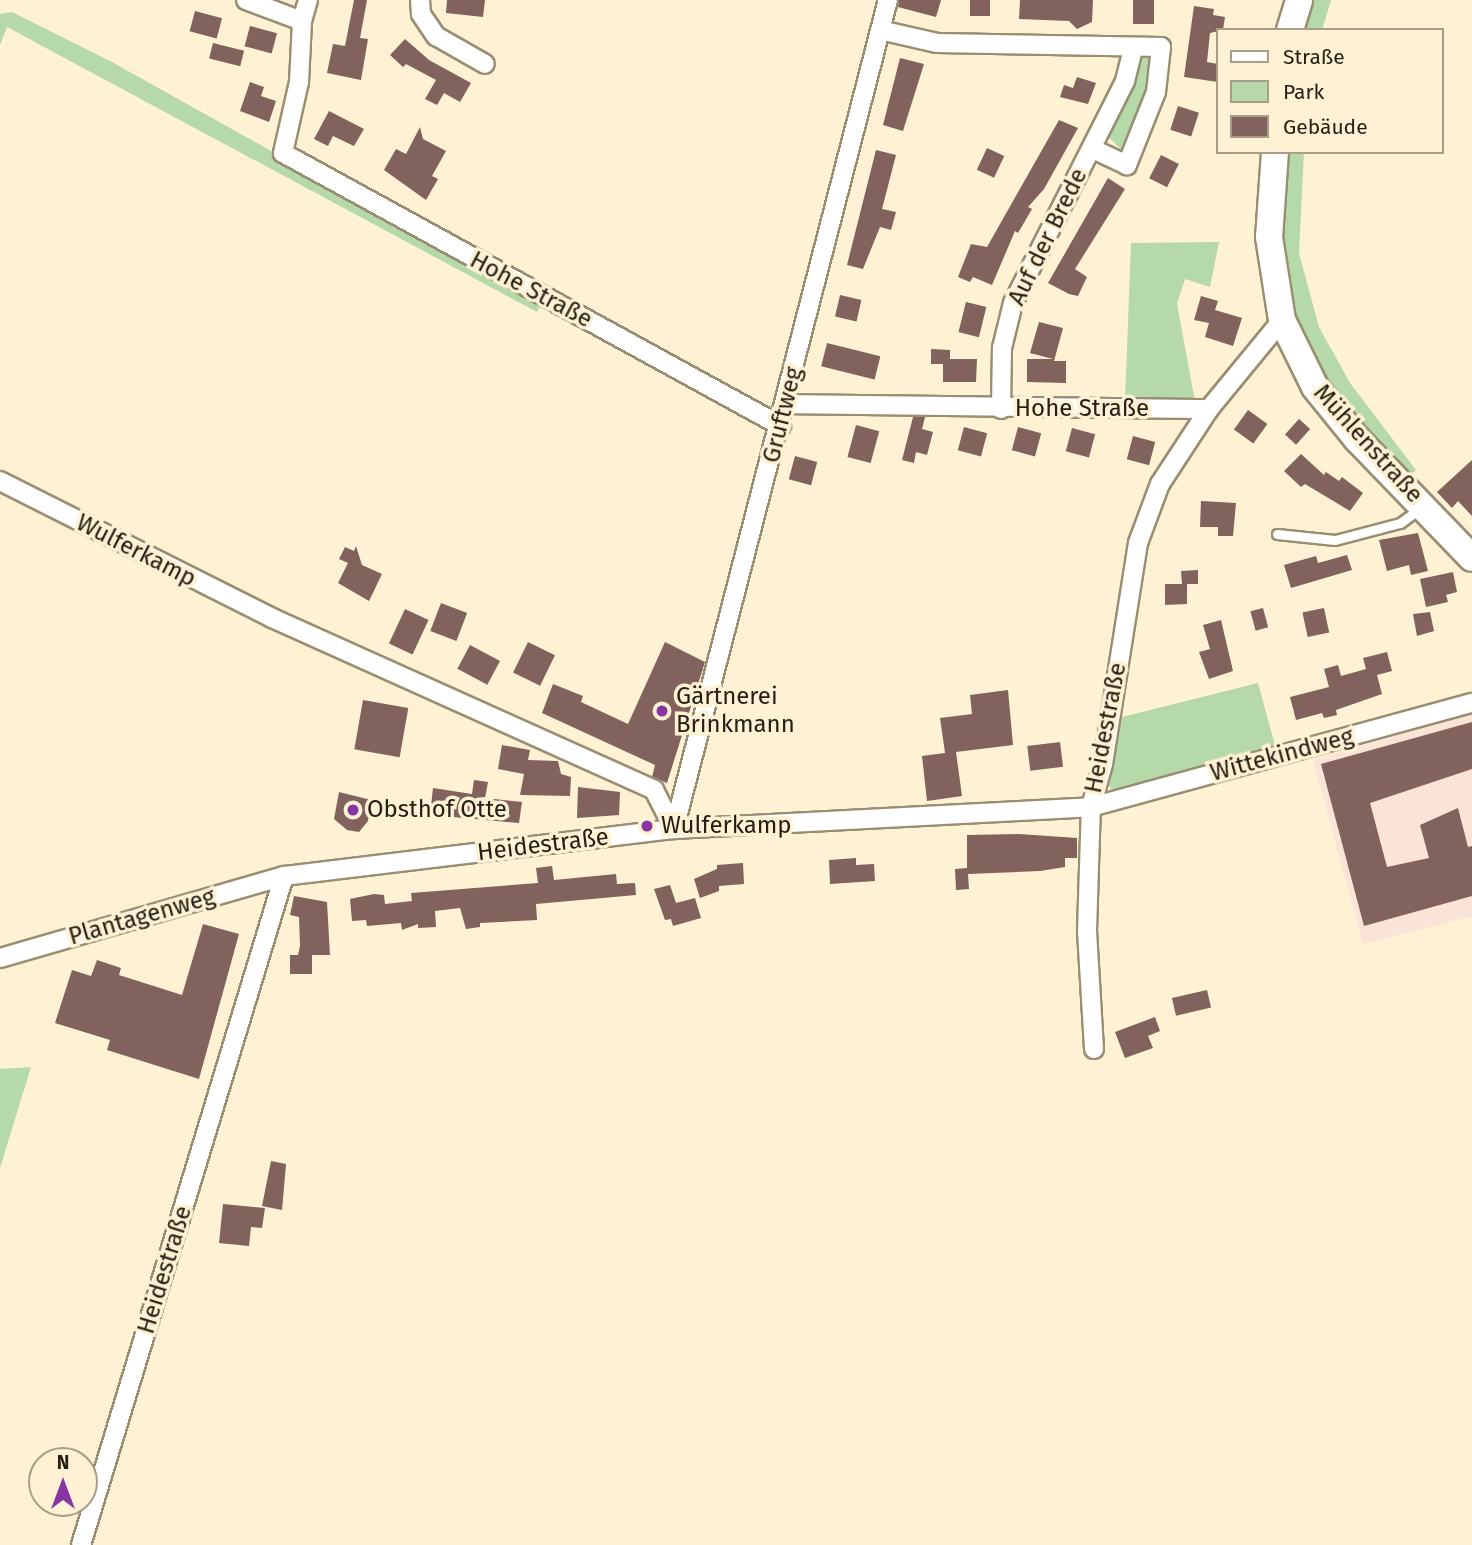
<!DOCTYPE html>
<html>
<head>
<meta charset="utf-8">
<style>
	body { margin:0 }
	#map { position:relative; width:1472px; height:1545px; overflow:hidden; background:#fff1d3; font-family:"Fira Sans",sans-serif }
	div>[style] { position:absolute }
	[style*='--x'] { left:calc(var(--x)*1px); top:calc(var(--y)*1px); width:calc(var(--w)*1px); rotate:calc(var(--a)*1deg) }
	.industrial>* { inset:0; background:#fae3d7 }
	.green>* { inset:0; background:#b5d9a9 }
	.building>* { inset:0; background:#81625c; transform-origin:0 0 }
	.roads { filter:drop-shadow(2px 0 #9a8e72) drop-shadow(-2px 0 #9a8e72) drop-shadow(0 2px #9a8e72) drop-shadow(0 -2px #9a8e72) }
	.lane>* { height:9px; margin:-4.5px; padding:0 4.5px; transform-origin:4.5px; border-radius:4.5px; background:#fff }
	.street>* { height:18px; margin:-9px; padding:0 9px; transform-origin:9px; border-radius:9px; background:#fff }
	.secondary>* { height:26px; margin:-13px; padding:0 13px; transform-origin:13px; border-radius:13px; background:#fff }
	.dots>* { width:19px; height:19px; translate:-50% -50%; box-sizing:border-box; border:4px solid #fff1d3; border-radius:50% }
	span { translate:-50% -50%; white-space:nowrap; text-align:center; line-height:1.15; -webkit-text-stroke:7px #fff1d3; paint-order:stroke }
	.street-label { font-size:24px; color:#252015 }
	.poi-label { font-size:24px; color:#252015 }
	.left { translate:0 -50%; text-align:left }
	.legend { position:absolute; left:1216px; top:28px; width:228px; height:126px; box-sizing:border-box; background:#fff1d3; border:2px solid #a89d87; margin:0; padding:9px 12px; list-style:none; font-size:21px; color:#252015 }
	.legend li { display:flex; align-items:center; gap:14px; height:35px }
	.legend b { width:35px; border:2px solid #a89d87 }
	.north { position:absolute; left:28px; top:1447px; width:70px; height:70px; box-sizing:border-box; background:#fff1d3; border:2px solid #a89d87; border-radius:50%; rotate:0deg; font-size:19px; font-weight:700; line-height:28px; text-align:center; color:#252015 }
	.north::after { content:''; display:block; margin:auto; width:24px; height:32px; background:#8835a4; clip-path:polygon(50% 0,100% 100%,50% 72%,0 100%) }
</style>
</head>
<body>
<div id="map">
	<div class="industrial">
		<i style="clip-path:polygon(1472px 714px,1472px 916px,1363px 944px,1313px 760px)"></i>
	</div>
	<div class="green">
		<i style="clip-path:polygon(1314px 0,1331px 0,1322px 30px,1305px 30px)"></i>
		<i style="clip-path:polygon(12px 12px,110px 61px,542px 302px,537px 312px,7px 27px,0 45px,0 14px)"></i>
		<i style="clip-path:polygon(1142px 55px,1151px 55px,1151px 81px,1124px 152px,1108px 137px)"></i>
		<i style="clip-path:polygon(1289px 152px,1304px 152px,1299px 253px,1319px 327px,1350px 383px,1416px 470px,1409px 476px,1329px 385px,1293px 313px,1283px 226px)"></i>
		<i style="clip-path:polygon(1219px 242px,1210px 287px,1185px 279px,1177px 304px,1195px 401px,1125px 402px,1131px 243px)"></i>
		<i style="clip-path:polygon(1258px 683px,1276px 749px,1118px 793px,1111px 789px,1107px 782px,1118px 718px)"></i>
		<i style="clip-path:polygon(31px 1067px,0 1168px,0 1069px)"></i>
	</div>
	<div class="building">
		<i style="clip-path:polygon(354px 0,367px 0,360px 38px,368px 39px,361px 80px,327px 73px,333px 44px,345px 46px)"></i>
		<i style="clip-path:polygon(447px 0,485px 0,483px 17px,446px 13px)"></i>
		<i style="clip-path:polygon(899px 0,941px 0,936px 17px,898px 7px)"></i>
		<i style="left:970px;top:0;width:20px;height:16px"></i>
		<i style="clip-path:polygon(1020px 0,1093px 0,1092px 22px,1077px 29px,1069px 21px,1019px 19px)"></i>
		<i style="left:1133px;top:0;width:21px;height:24px"></i>
		<i style="clip-path:polygon(1194px 6px,1214px 9px,1213px 15px,1225px 17px,1223px 30px,1210px 33px,1207px 62px,1218px 64px,1218px 82px,1184px 77px)"></i>
		<i style="left:195px;top:11px;width:28px;height:21px;rotate:15deg"></i>
		<i style="left:250px;top:26px;width:28px;height:21px;rotate:15deg"></i>
		<i style="clip-path:polygon(405px 39px,429px 60px,471px 83px,460px 102px,444px 93px,437px 105px,425px 99px,436px 80px,406px 64px,403px 67px,390px 55px)"></i>
		<i style="left:213px;top:43px;width:32px;height:16px;rotate:14deg"></i>
		<i style="clip-path:polygon(900px 58px,924px 64px,903px 131px,883px 125px)"></i>
		<i style="clip-path:polygon(1077px 77px,1096px 83px,1088px 104px,1060px 97px,1064px 85px,1073px 88px)"></i>
		<i style="clip-path:polygon(250px 82px,264px 87px,261px 96px,276px 101px,269px 122px,240px 111px)"></i>
		<i style="left:1178px;top:106px;width:22px;height:25px;rotate:18deg"></i>
		<i style="clip-path:polygon(329px 111px,364px 129px,354px 146px,333px 136px,328px 146px,314px 139px)"></i>
		<i style="clip-path:polygon(1059px 120px,1078px 128px,1044px 189px,1028px 207px,1032px 209px,1018px 233px,1015px 231px,992px 285px,973px 277px,970px 282px,958px 277px,971px 244px,987px 247px)"></i>
		<i style="clip-path:polygon(420px 127px,423px 139px,446px 151px,432px 176px,438px 179px,426px 200px,384px 170px,396px 149px,406px 154px)"></i>
		<i style="left:987px;top:148px;width:19px;height:24px;rotate:25deg"></i>
		<i style="clip-path:polygon(876px 150px,896px 155px,882px 209px,896px 212px,891px 230px,880px 227px,863px 269px,847px 265px)"></i>
		<i style="left:1161px;top:155px;width:20px;height:26px;rotate:27deg"></i>
		<i style="clip-path:polygon(1108px 178px,1125px 189px,1075px 269px,1087px 277px,1078px 296px,1069px 294px,1048px 283px)"></i>
		<i style="left:840px;top:295px;width:22px;height:22px;rotate:13deg"></i>
		<i style="clip-path:polygon(1201px 296px,1218px 301px,1215px 310px,1242px 318px,1233px 346px,1205px 337px,1209px 323px,1194px 320px)"></i>
		<i style="left:966px;top:302px;width:21px;height:31px;rotate:14deg"></i>
		<i style="clip-path:polygon(1039px 322px,1063px 328px,1054px 361px,1066px 361px,1066px 383px,1027px 382px,1027px 359px,1053px 359px,1030px 353px)"></i>
		<i style="left:827px;top:343px;width:55px;height:24px;rotate:14deg"></i>
		<i style="clip-path:polygon(931px 349px,950px 350px,950px 359px,977px 359px,976px 382px,943px 382px,943px 364px,931px 364px)"></i>
		<i style="left:1248px;top:410px;width:24px;height:24px;rotate:36deg"></i>
		<i style="clip-path:polygon(913px 417px,925px 417px,922px 429px,933px 432px,927px 455px,916px 452px,914px 463px,902px 460px)"></i>
		<i style="left:1299px;top:419px;width:15px;height:21px;rotate:42deg"></i>
		<i style="left:856px;top:425px;width:24px;height:33px;rotate:15deg"></i>
		<i style="left:964px;top:427px;width:24px;height:24px;rotate:15deg"></i>
		<i style="left:1018px;top:427px;width:24px;height:24px;rotate:15deg"></i>
		<i style="left:1072px;top:428px;width:24px;height:24px;rotate:15deg"></i>
		<i style="left:1133px;top:436px;width:23px;height:24px;rotate:15deg"></i>
		<i style="clip-path:polygon(1301px 454px,1324px 475px,1326px 472px,1339px 481px,1342px 477px,1363px 493px,1350px 511px,1305px 484px,1301px 487px,1284px 471px)"></i>
		<i style="left:795px;top:456px;width:23px;height:24px;rotate:15deg"></i>
		<i style="clip-path:polygon(1472px 460px,1472px 516px,1458px 501px,1452px 508px,1437px 492px)"></i>
		<i style="clip-path:polygon(1201px 501px,1236px 503px,1233px 536px,1218px 536px,1218px 527px,1200px 527px)"></i>
		<i style="clip-path:polygon(1418px 533px,1428px 571px,1411px 575px,1409px 565px,1387px 571px,1379px 540px)"></i>
		<i style="clip-path:polygon(356px 546px,362px 565px,382px 574px,369px 601px,338px 583px,348px 563px,339px 559px,345px 547px,354px 551px)"></i>
		<i style="clip-path:polygon(1347px 555px,1352px 570px,1291px 588px,1284px 565px,1316px 556px,1318px 563px)"></i>
		<i style="clip-path:polygon(1198px 570px,1198px 584px,1187px 584px,1187px 604px,1165px 605px,1165px 584px,1182px 584px,1181px 571px)"></i>
		<i style="clip-path:polygon(1453px 572px,1457px 592px,1446px 595px,1448px 602px,1426px 607px,1420px 579px)"></i>
		<i style="left:441px;top:603px;width:28px;height:30px;rotate:21deg"></i>
		<i style="left:1263px;top:608px;width:20px;height:13px;rotate:75deg"></i>
		<i style="left:1324px;top:608px;width:25px;height:22px;rotate:78deg"></i>
		<i style="left:405px;top:609px;width:26px;height:38px;rotate:25deg"></i>
		<i style="clip-path:polygon(1430px 612px,1434px 631px,1417px 636px,1413px 614px)"></i>
		<i style="clip-path:polygon(1221px 620px,1233px 671px,1209px 679px,1199px 652px,1210px 649px,1203px 625px)"></i>
		<i style="left:528px;top:642px;width:30px;height:34px;rotate:26deg"></i>
		<i style="clip-path:polygon(665px 642px,705px 662px,667px 783px,652px 777px,655px 765px,542px 713px,553px 684px,583px 696px,581px 702px,628px 724px)"></i>
		<i style="left:470px;top:645px;width:34px;height:27px;rotate:28deg"></i>
		<i style="clip-path:polygon(1387px 652px,1392px 671px,1377px 675px,1382px 694px,1336px 710px,1337px 715px,1324px 718px,1322px 713px,1296px 720px,1290px 697px,1329px 687px,1324px 669px,1338px 665px,1341px 676px,1366px 669px,1363px 658px)"></i>
		<i style="clip-path:polygon(1008px 690px,1013px 745px,956px 752px,962px 796px,927px 801px,922px 756px,945px 753px,940px 718px,972px 714px,970px 695px)"></i>
		<i style="left:363px;top:700px;width:46px;height:50px;rotate:10deg"></i>
		<i style="clip-path:polygon(1472px 722px,1472px 769px,1370px 803px,1387px 867px,1429px 858px,1420px 825px,1458px 808px,1468px 847px,1472px 846px,1472px 896px,1364px 926px,1321px 764px)"></i>
		<i style="left:1060px;top:742px;width:25px;height:33px;rotate:83deg"></i>
		<i style="clip-path:polygon(502px 745px,530px 750px,528px 760px,558px 761px,561px 774px,571px 777px,570px 796px,520px 795px,524px 774px,498px 769px)"></i>
		<i style="clip-path:polygon(474px 780px,488px 782px,485px 798px,522px 802px,519px 823px,442px 816px,443px 808px,431px 806px,433px 788px,472px 794px)"></i>
		<i style="clip-path:polygon(578px 787px,620px 792px,619px 815px,577px 818px)"></i>
		<i style="clip-path:polygon(339px 792px,371px 800px,368px 821px,359px 832px,347px 830px,334px 819px)"></i>
		<i style="clip-path:polygon(1019px 834px,1077px 838px,1077px 858px,1065px 858px,1065px 867px,1040px 871px,968px 874px,969px 889px,956px 890px,955px 869px,967px 868px,967px 835px)"></i>
		<i style="clip-path:polygon(856px 858px,856px 865px,874px 864px,875px 881px,830px 884px,829px 860px)"></i>
		<i style="clip-path:polygon(743px 863px,744px 884px,719px 886px,719px 891px,700px 898px,694px 879px,717px 869px,717px 865px)"></i>
		<i style="clip-path:polygon(552px 866px,554px 880px,616px 874px,617px 884px,635px 883px,636px 895px,536px 904px,537px 920px,480px 923px,480px 927px,466px 929px,460px 908px,435px 911px,436px 927px,418px 928px,418px 924px,402px 930px,401px 923px,367px 926px,366px 920px,352px 921px,350px 899px,374px 894px,384px 895px,385px 904px,412px 901px,411px 893px,538px 883px,536px 868px)"></i>
		<i style="clip-path:polygon(670px 885px,676px 903px,695px 898px,701px 918px,673px 926px,671px 919px,665px 920px,654px 889px)"></i>
		<i style="clip-path:polygon(294px 896px,327px 902px,330px 955px,312px 955px,312px 974px,290px 974px,290px 955px,298px 955px,300px 946px,299px 917px,290px 915px)"></i>
		<i style="clip-path:polygon(203px 924px,239px 934px,199px 1079px,107px 1050px,110px 1040px,55px 1023px,72px 970px,91px 976px,97px 960px,121px 968px,119px 975px,182px 995px)"></i>
		<i style="left:1207px;top:990px;width:18px;height:36px;rotate:77deg"></i>
		<i style="clip-path:polygon(1155px 1017px,1160px 1031px,1148px 1036px,1153px 1048px,1125px 1058px,1115px 1032px)"></i>
		<i style="clip-path:polygon(271px 1161px,286px 1164px,282px 1210px,262px 1206px)"></i>
		<i style="clip-path:polygon(223px 1204px,265px 1208px,262px 1228px,251px 1227px,249px 1246px,219px 1243px)"></i>
	</div>
	<div class="roads">
		<div class="lane">
			<i style="--x:1277;--y:534;--w:58;--a:5.9"></i>
			<i style="--x:1335;--y:540;--w:67;--a:-14.7"></i>
			<i style="--x:1400;--y:523;--w:24;--a:-36"></i>
		</div>
		<div class="street">
			<i style="--x:246;--y:0;--w:60;--a:20.6"></i>
			<i style="--x:308;--y:0;--w:22;--a:106"></i>
			<i style="--x:302;--y:21;--w:61;--a:92.8"></i>
			<i style="--x:299;--y:82;--w:73;--a:102.7"></i>
			<i style="--x:283;--y:153;--w:568;--a:28.73"></i>
			<i style="--x:420;--y:0;--w:14;--a:86"></i>
			<i style="--x:421;--y:14;--w:27;--a:56"></i>
			<i style="--x:436;--y:36;--w:56;--a:29.7"></i>
			<i style="--x:880;--y:30;--w:58;--a:12.8"></i>
			<i style="--x:937;--y:43;--w:224;--a:1"></i>
			<i style="--x:1161;--y:47;--w:45;--a:96.3"></i>
			<i style="--x:1156;--y:92;--w:79;--a:111.7"></i>
			<i style="--x:1127;--y:165;--w:38;--a:-155"></i>
			<i style="--x:787;--y:404;--w:422;--a:0.7"></i>
			<i style="--x:1001;--y:409;--w:61;--a:-89.1"></i>
			<i style="--x:1002;--y:348;--w:46;--a:-76.3"></i>
			<i style="--x:1013;--y:303;--w:249;--a:-63.2"></i>
			<i style="--x:1125;--y:81;--w:33;--a:-76"></i>
			<i style="--x:0;--y:481;--w:305;--a:26.7"></i>
			<i style="--x:272;--y:618;--w:419;--a:24.2"></i>
			<i style="--x:654;--y:790;--w:44;--a:62.9"></i>
			<i style="--x:674;--y:829;--w:856;--a:-75.53"></i>
			<i style="--x:0;--y:958;--w:296;--a:-16.1"></i>
			<i style="--x:284;--y:876;--w:393;--a:-6.9"></i>
			<i style="--x:674;--y:829;--w:418;--a:-3"></i>
			<i style="--x:1091;--y:807;--w:395;--a:-15.3"></i>
			<i style="--x:1094;--y:1049;--w:118;--a:-93.4"></i>
			<i style="--x:1087;--y:931;--w:124;--a:-88.2"></i>
			<i style="--x:1091;--y:807;--w:45;--a:-74.4"></i>
			<i style="--x:1103;--y:764;--w:224;--a:-81"></i>
			<i style="--x:1138;--y:543;--w:63;--a:-69.6"></i>
			<i style="--x:1160;--y:484;--w:90;--a:-56.8"></i>
			<i style="--x:1209;--y:409;--w:115;--a:-50.6"></i>
			<i style="--x:81;--y:1545;--w:699;--a:-73.12"></i>
		</div>
		<div class="secondary">
			<i style="--x:1290;--y:30;--w:31;--a:-73"></i>
			<i style="--x:1275;--y:152;--w:85;--a:94"></i>
			<i style="--x:1269;--y:237;--w:84;--a:81.1"></i>
			<i style="--x:1282;--y:320;--w:75;--a:63.8"></i>
			<i style="--x:1315;--y:387;--w:67;--a:51.1"></i>
			<i style="--x:1357;--y:439;--w:165;--a:46"></i>
		</div>
	</div>
	<div class="dots">
		<i style="left:662px;top:711px;background:#8835a4"></i>
		<i style="left:353px;top:810px;background:#8835a4"></i>
		<i style="left:647px;top:826px;background:#8835a4"></i>
	</div>
	<div class="street-label">
		<span style="left:1048px;top:237px;rotate:-64deg">Auf der Brede</span>
		<span style="left:531px;top:290px;rotate:28deg">Hohe Straße</span>
		<span style="left:1082px;top:409px">Hohe Straße</span>
		<span style="left:783px;top:415px;rotate:-76deg">Gruftweg</span>
		<span style="left:1368px;top:444px;rotate:48deg">Mühlenstraße</span>
		<span style="left:136px;top:551px;rotate:27deg">Wulferkamp</span>
		<span style="left:1106px;top:728px;rotate:-79deg">Heidestraße</span>
		<span style="left:1282px;top:755px;rotate:-15deg">Wittekindweg</span>
		<span style="left:543px;top:845px;rotate:-7deg">Heidestraße</span>
		<span style="left:142px;top:917px;rotate:-16deg">Plantagenweg</span>
		<span style="left:165px;top:1270px;rotate:-73deg">Heidestraße</span>
	</div>
	<div class="poi-label">
		<span class="left" style="left:676px;top:711px">Gärtnerei<br>Brinkmann</span>
		<span class="left" style="left:367px;top:810px">Obsthof Otte</span>
		<span class="left" style="left:661px;top:826px">Wulferkamp</span>
	</div>
	<ul class="legend">
	<li><b style="height:9px;background:#fff"></b>Straße</li>
	<li><b style="height:19px;background:#b5d9a9"></b>Park</li>
	<li><b style="height:19px;background:#81625c"></b>Gebäude</li>
	</ul>
	<div class="north">N</div>
</div>
</body>
</html>
